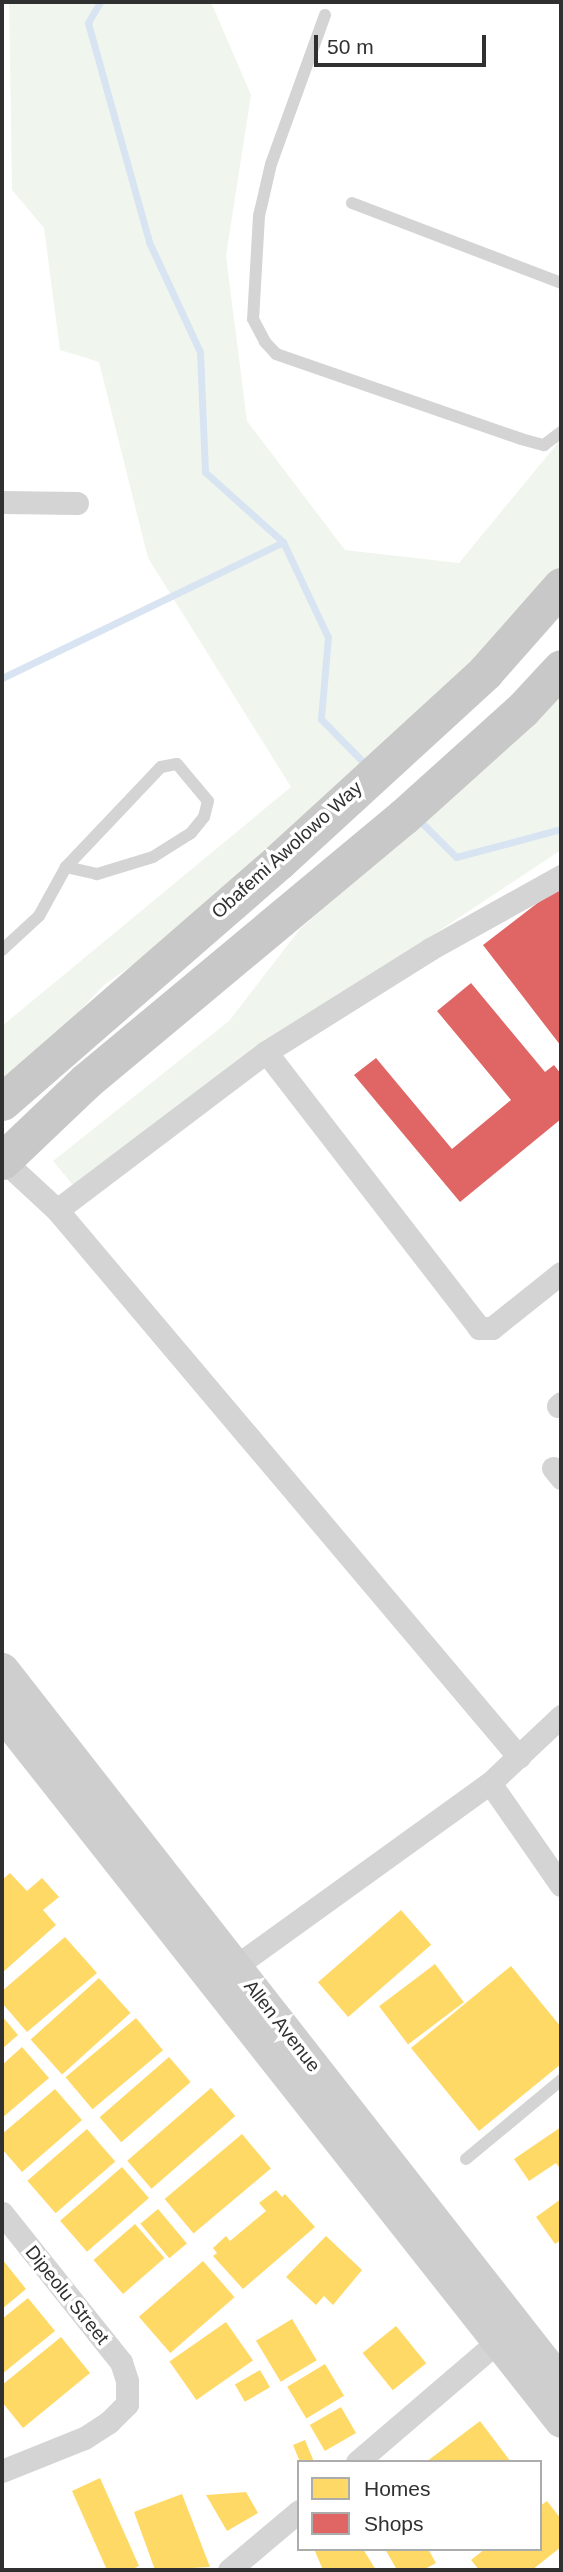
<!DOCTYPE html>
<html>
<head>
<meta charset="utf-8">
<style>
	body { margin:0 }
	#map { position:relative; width:563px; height:2572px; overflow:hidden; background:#fff; font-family:Arial,sans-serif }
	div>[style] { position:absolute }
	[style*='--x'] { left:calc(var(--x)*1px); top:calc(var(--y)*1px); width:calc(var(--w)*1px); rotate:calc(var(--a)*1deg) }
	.green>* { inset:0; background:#f0f6ed }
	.homes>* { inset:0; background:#ffd966; transform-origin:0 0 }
	.shops>* { inset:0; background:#e06666 }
	.stream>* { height:7px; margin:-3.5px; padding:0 3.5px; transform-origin:3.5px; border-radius:3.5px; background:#d9e4f3 }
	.lane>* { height:12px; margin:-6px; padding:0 6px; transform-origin:6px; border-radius:6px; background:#d4d4d4 }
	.street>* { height:23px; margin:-11.5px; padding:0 11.5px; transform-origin:11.5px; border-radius:11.5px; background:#d4d4d4 }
	.secondary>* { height:33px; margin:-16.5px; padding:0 16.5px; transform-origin:16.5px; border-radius:16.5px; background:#cecece }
	.primary>* { height:37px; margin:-18.5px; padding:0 18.5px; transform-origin:18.5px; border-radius:18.5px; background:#c8c8c8 }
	span { translate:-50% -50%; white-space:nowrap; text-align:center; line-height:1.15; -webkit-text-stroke:7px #fff; paint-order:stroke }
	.street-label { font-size:19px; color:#303030 }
	.frame { position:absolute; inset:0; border:4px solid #303030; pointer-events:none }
	.legend { position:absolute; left:297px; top:2460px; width:245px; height:91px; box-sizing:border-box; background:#fff; border:2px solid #acacac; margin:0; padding:9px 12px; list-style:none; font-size:21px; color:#303030 }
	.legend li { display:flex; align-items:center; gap:14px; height:35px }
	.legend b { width:35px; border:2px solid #acacac }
	.scale { position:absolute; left:314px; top:35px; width:172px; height:32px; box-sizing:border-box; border:4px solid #303030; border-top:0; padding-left:9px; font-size:21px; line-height:24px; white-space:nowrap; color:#303030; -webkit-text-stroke:5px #fff; paint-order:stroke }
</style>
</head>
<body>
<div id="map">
	<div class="green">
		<i style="clip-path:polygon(9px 2px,211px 2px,251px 95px,226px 256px,247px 421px,345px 550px,459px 563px,561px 439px,561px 577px,183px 930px,104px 985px,2px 1093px,2px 1026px,291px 787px,148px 558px,99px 362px,60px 350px,44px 228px,12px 190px)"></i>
		<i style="clip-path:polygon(561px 694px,561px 850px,240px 1063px,73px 1185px,53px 1161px,229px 1021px,300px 929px)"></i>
	</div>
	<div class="homes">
		<i style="clip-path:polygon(10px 1873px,27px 1891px,42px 1878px,59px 1897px,43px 1910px,56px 1925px,2px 1973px,2px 1880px)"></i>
		<i style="left:401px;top:1910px;width:46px;height:110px;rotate:49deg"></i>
		<i style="clip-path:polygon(65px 1937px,97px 1973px,27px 2032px,2px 2003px,2px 1991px)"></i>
		<i style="left:435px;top:1964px;width:48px;height:70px;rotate:53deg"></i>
		<i style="clip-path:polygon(511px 1966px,561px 2027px,561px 2064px,479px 2131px,411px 2048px)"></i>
		<i style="left:99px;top:1978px;width:47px;height:92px;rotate:48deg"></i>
		<i style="clip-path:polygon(2px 2016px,18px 2035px,2px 2049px)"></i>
		<i style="left:136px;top:2018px;width:42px;height:92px;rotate:50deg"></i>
		<i style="clip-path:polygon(22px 2047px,49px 2078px,2px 2118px,2px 2065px)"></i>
		<i style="left:169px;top:2057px;width:33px;height:92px;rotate:49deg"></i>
		<i style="left:211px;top:2088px;width:37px;height:111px;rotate:49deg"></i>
		<i style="clip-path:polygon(55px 2089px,82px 2120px,22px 2172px,2px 2149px,2px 2134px)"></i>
		<i style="clip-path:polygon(561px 2127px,561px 2170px,556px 2163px,529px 2181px,514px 2159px)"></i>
		<i style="left:87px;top:2129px;width:43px;height:79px;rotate:49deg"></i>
		<i style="left:242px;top:2134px;width:45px;height:101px;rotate:50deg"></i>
		<i style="left:122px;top:2167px;width:41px;height:82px;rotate:49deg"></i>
		<i style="clip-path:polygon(276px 2190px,282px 2197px,285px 2194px,315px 2227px,243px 2289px,213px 2256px,217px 2253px,213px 2248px,226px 2236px,230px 2241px,266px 2211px,259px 2203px)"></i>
		<i style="clip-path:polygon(561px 2199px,561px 2240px,555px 2244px,536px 2217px)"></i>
		<i style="left:158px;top:2209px;width:45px;height:23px;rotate:50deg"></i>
		<i style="left:135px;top:2224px;width:45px;height:55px;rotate:49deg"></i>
		<i style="clip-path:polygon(326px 2236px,362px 2270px,333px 2305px,324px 2296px,316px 2305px,286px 2277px)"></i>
		<i style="clip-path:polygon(2px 2259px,26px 2289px,2px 2309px)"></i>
		<i style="left:203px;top:2261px;width:48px;height:85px;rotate:49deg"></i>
		<i style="clip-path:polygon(28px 2298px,55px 2331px,2px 2374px,2px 2319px)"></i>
		<i style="left:292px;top:2319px;width:48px;height:42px;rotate:59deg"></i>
		<i style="left:226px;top:2322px;width:47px;height:69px;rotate:55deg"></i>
		<i style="left:396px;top:2326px;width:48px;height:43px;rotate:51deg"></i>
		<i style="clip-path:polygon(61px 2337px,90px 2373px,23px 2428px,2px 2402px,2px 2385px)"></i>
		<i style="left:325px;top:2364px;width:37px;height:44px;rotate:59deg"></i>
		<i style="left:260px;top:2370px;width:20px;height:29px;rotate:60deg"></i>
		<i style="left:341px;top:2407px;width:30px;height:36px;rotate:60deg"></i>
		<i style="clip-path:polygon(480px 2421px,511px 2462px,426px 2462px)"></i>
		<i style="clip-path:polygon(305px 2440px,314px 2462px,300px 2462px,293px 2445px)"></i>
		<i style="clip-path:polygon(100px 2478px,139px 2566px,130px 2570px,107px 2570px,72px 2491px)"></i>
		<i style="clip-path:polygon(246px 2492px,258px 2513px,227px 2531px,206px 2495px)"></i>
		<i style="clip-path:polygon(182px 2494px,210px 2567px,155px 2570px,134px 2512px)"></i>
		<i style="clip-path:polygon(547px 2501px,561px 2519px,561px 2547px,532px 2570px,479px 2570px,471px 2560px,485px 2549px,540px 2549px,540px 2506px)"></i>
		<i style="clip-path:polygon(314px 2549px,363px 2549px,376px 2570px,323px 2570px)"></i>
		<i style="clip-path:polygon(385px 2549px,428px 2549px,436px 2563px,423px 2570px,397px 2570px)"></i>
	</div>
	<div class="shops">
		<i style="clip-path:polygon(561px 885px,561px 1046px,483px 945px)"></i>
		<i style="clip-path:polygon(471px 983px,545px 1072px,554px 1065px,561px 1074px,561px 1119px,460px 1202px,354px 1075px,376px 1058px,452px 1149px,511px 1100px,437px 1011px)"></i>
	</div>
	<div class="stream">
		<i style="--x:100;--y:2;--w:24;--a:120"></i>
		<i style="--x:88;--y:23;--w:227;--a:74.4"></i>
		<i style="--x:149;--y:242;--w:121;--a:65.1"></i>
		<i style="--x:200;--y:352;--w:120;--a:87.6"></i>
		<i style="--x:205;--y:472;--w:105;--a:41.9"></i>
		<i style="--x:283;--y:542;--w:105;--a:64.7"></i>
		<i style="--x:328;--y:637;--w:82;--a:94.9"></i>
		<i style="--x:321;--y:719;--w:67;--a:45.6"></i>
		<i style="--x:2;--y:678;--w:312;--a:-25.8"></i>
		<i style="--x:420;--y:821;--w:51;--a:45"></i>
		<i style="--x:456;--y:857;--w:109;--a:-14.9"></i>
	</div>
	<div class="lane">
		<i style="--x:325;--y:15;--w:158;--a:109.9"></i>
		<i style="--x:271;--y:164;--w:53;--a:103"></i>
		<i style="--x:259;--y:216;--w:103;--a:93.3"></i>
		<i style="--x:253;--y:319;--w:26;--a:62"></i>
		<i style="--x:265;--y:342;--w:16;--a:47"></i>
		<i style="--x:276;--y:354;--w:259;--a:19.1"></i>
		<i style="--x:521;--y:439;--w:24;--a:15"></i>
		<i style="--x:544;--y:445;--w:21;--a:-37"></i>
		<i style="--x:352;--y:203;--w:224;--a:20.9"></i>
		<i style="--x:2;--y:950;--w:50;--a:-42.6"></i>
		<i style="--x:39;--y:916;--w:56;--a:-61.1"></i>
		<i style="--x:66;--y:867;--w:138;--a:-46.5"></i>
		<i style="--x:161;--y:767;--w:16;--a:-11"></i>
		<i style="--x:177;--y:764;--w:48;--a:50"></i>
		<i style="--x:208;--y:801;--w:16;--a:104"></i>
		<i style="--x:204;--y:817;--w:21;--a:129"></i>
		<i style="--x:191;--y:833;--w:45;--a:147.7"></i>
		<i style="--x:153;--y:857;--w:59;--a:163.1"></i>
		<i style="--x:97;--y:874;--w:32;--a:-167"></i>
		<i style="--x:466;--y:2159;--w:124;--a:-39.7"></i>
	</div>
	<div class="street">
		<i style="--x:2;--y:502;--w:75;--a:0.8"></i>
		<i style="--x:266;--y:1052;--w:349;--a:52.3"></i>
		<i style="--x:479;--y:1328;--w:13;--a:0"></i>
		<i style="--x:492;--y:1328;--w:88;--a:-38.6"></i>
		<i style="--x:3;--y:1160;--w:74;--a:42.8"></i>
		<i style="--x:57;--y:1210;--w:716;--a:49.82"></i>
		<i style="--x:57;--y:1210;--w:262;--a:-37.1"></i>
		<i style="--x:266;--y:1052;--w:194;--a:-32.1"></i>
		<i style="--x:430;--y:949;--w:150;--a:-29.1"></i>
		<i style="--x:558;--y:1406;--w:4;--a:-45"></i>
		<i style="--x:553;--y:1468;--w:13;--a:51"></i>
		<i style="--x:490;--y:1783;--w:124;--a:55.2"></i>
		<i style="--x:236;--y:1966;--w:313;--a:-35.8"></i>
		<i style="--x:490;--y:1783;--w:98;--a:-43.3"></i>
		<i style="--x:2;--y:2213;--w:191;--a:51.4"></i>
		<i style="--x:121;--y:2362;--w:20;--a:72"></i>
		<i style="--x:127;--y:2381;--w:23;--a:90"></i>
		<i style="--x:127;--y:2404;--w:25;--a:135"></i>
		<i style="--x:109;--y:2422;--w:30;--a:147"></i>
		<i style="--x:84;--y:2438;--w:88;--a:158.1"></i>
		<i style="--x:357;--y:2462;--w:186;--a:-40.6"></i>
		<i style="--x:229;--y:2570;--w:92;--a:-40.1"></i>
	</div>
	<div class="secondary">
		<i style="--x:2;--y:1669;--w:907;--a:51.94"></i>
		<i style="--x:2;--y:1713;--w:902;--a:51.71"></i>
	</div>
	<div class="primary">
		<i style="--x:2;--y:1102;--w:366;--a:-41"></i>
		<i style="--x:278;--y:862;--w:281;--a:-42.5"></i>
		<i style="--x:485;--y:672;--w:115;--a:-48.5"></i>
		<i style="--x:2;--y:1161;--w:116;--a:-43.6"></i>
		<i style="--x:86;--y:1081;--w:413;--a:-39.8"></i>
		<i style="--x:403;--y:817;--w:160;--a:-42"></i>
		<i style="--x:522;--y:710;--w:57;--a:-47.1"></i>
	</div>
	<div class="street-label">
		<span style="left:287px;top:850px;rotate:-42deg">Obafemi Awolowo Way</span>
		<span style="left:282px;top:2026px;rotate:52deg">Allen Avenue</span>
		<span style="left:67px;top:2295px;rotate:51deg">Dipeolu Street</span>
	</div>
	<div class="frame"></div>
	<ul class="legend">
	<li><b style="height:19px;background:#ffd966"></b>Homes</li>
	<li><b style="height:19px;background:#e06666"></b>Shops</li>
	</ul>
	<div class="scale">50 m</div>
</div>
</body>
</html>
